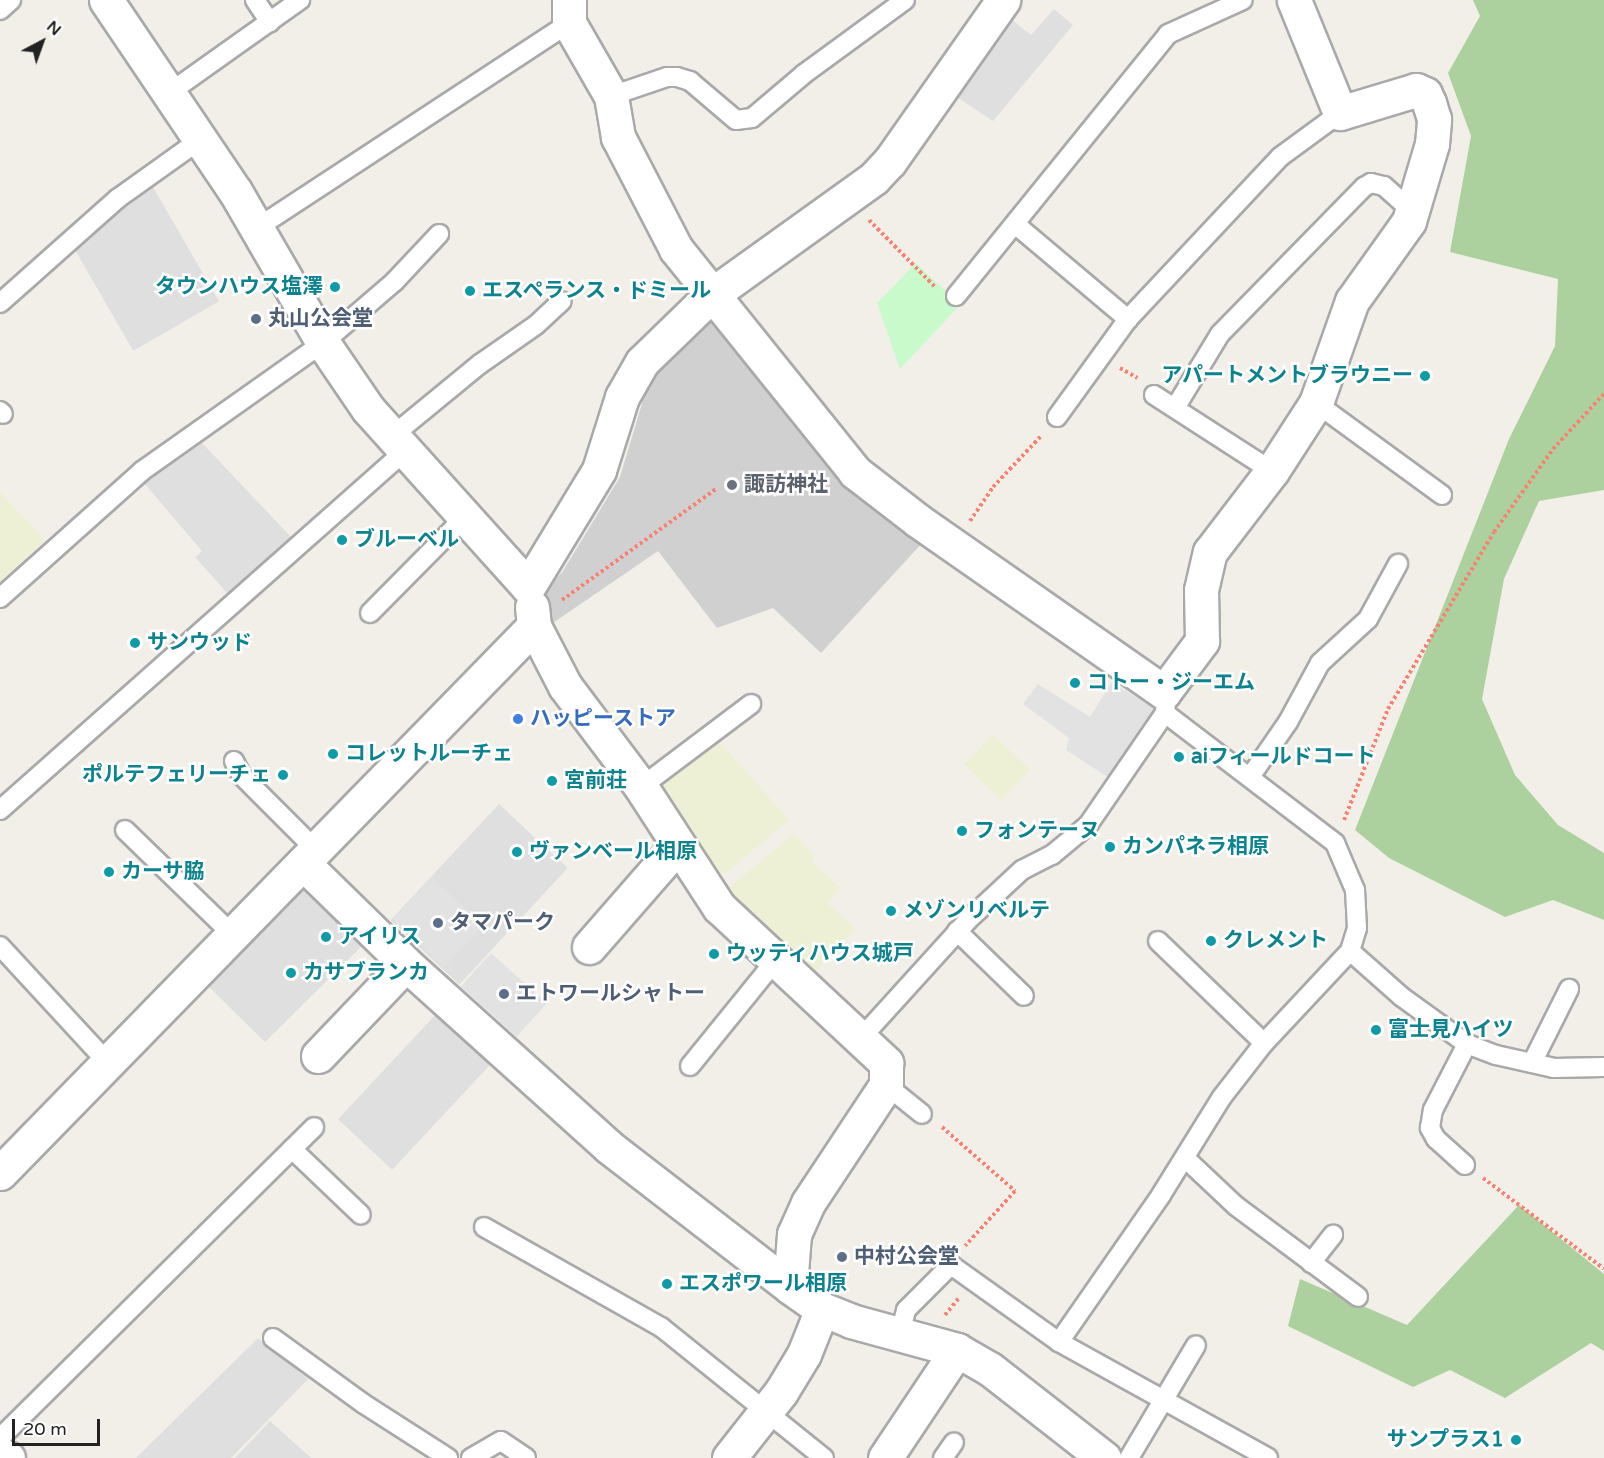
<!DOCTYPE html>
<html>
<head>
<meta charset="utf-8">
<style>
	body { margin:0 }
	#map { position:relative; width:1604px; height:1458px; overflow:hidden; background:#f2efe9; font-family:"Varela Round","Noto Sans JP",sans-serif }
	div>[style] { position:absolute }
	[style*='--x'] { left:calc(var(--x)*1px); top:calc(var(--y)*1px); width:calc(var(--w)*1px); rotate:calc(var(--a)*1deg) }
	.residential>* { inset:0; background:#e0dfdf; transform-origin:0 0 }
	.religious>* { inset:0; background:#d0d0d0 }
	.farmland>* { inset:0; background:#eef0d5; transform-origin:0 0 }
	.forest>* { inset:0; background:#add19e }
	.park>* { inset:0; background:#c8facc }
	.parking>* { inset:0; background:#e2e2e2; transform-origin:0 0 }
	.path>* { height:4px; margin-top:-2px; transform-origin:0; background:repeating-linear-gradient(90deg,#fa8072 0 3px,transparent 0 6px) }
	.roads { filter:drop-shadow(2px 0 #a9a9a9) drop-shadow(-2px 0 #a9a9a9) drop-shadow(0 2px #a9a9a9) drop-shadow(0 -2px #a9a9a9) }
	.service>* { height:18px; margin:-9px; padding:0 9px; transform-origin:9px; border-radius:9px; background:#fff }
	.minor>* { height:33px; margin:-16.5px; padding:0 16.5px; transform-origin:16.5px; border-radius:16.5px; background:#fff }
	.tertiary>* { height:33px; margin:-16.5px; padding:0 16.5px; transform-origin:16.5px; border-radius:16.5px; background:#fff }
	.dots>* { width:16px; height:16px; translate:-50% -50%; box-sizing:border-box; border:3px solid #fff; border-radius:50% }
	span { translate:-50% -50%; white-space:nowrap; text-align:center; line-height:1.15; -webkit-text-stroke:5px #fff; paint-order:stroke }
	.culture-label { font-size:21px; color:#0d838f; font-weight:700 }
	.right { translate:-100% -50%; text-align:right }
	.left { translate:0 -50%; text-align:left }
	.service-label { font-size:21px; color:#4e5e75; font-weight:700 }
	.worship-label { font-size:21px; color:#5b616d; font-weight:700 }
	.shop-label { font-size:21px; color:#366cbe; font-weight:700 }
	.north { position:absolute; left:12px; top:12px; width:60px; height:60px; -webkit-text-stroke:4px #fff; paint-order:stroke; rotate:41deg; font-size:16px; font-weight:700; line-height:24px; text-align:center; color:#222 }
	.north::after { content:''; display:block; margin:auto; width:21px; height:27px; background:#222; clip-path:polygon(50% 0,100% 100%,50% 72%,0 100%) }
	.scale { position:absolute; left:12px; top:1419px; width:88px; height:27px; box-sizing:border-box; border:3px solid #222; border-top:0; padding-left:8px; font-size:18px; line-height:21px; white-space:nowrap; color:#222; -webkit-text-stroke:4px #fff; paint-order:stroke }
</style>
</head>
<body>
<div id="map">
	<div class="residential">
		<i style="clip-path:polygon(1054px 9px,1073px 25px,993px 121px,954px 95px,1011px 19px,1031px 35px)"></i>
		<i style="left:153px;top:187px;width:132px;height:99px;rotate:60deg"></i>
		<i style="clip-path:polygon(202px 443px,291px 537px,228px 594px,195px 557px,202px 551px,144px 483px)"></i>
		<i style="left:499px;top:804px;width:94px;height:159px;rotate:43deg"></i>
		<i style="clip-path:polygon(298px 888px,310px 888px,366px 942px,265px 1042px,205px 983px)"></i>
		<i style="left:439px;top:1011px;width:74px;height:148px;rotate:43deg"></i>
		<i style="clip-path:polygon(258px 1338px,308px 1379px,231px 1458px,136px 1458px)"></i>
		<i style="clip-path:polygon(270px 1421px,311px 1458px,235px 1458px)"></i>
	</div>
	<div class="religious">
		<i style="clip-path:polygon(708px 323px,720px 325px,924px 541px,821px 653px,773px 608px,717px 628px,658px 551px,547px 627px,545px 591px,563px 571px,620px 477px,644px 397px,657px 373px)"></i>
	</div>
	<div class="farmland">
		<i style="clip-path:polygon(0 492px,45px 540px,0 582px)"></i>
		<i style="left:993px;top:734px;width:52px;height:42px;rotate:44deg"></i>
		<i style="clip-path:polygon(719px 741px,789px 820px,726px 873px,705px 873px,659px 797px,660px 783px)"></i>
		<i style="clip-path:polygon(794px 834px,814px 855px,812px 862px,841px 888px,827px 903px,856px 929px,812px 975px,724px 901px,727px 889px)"></i>
	</div>
	<div class="forest">
		<i style="clip-path:polygon(1473px 0,1604px 0,1604px 490px,1539px 501px,1504px 579px,1482px 699px,1515px 775px,1558px 825px,1604px 853px,1604px 920px,1553px 900px,1505px 917px,1389px 858px,1355px 830px,1509px 439px,1555px 346px,1558px 279px,1450px 252px,1471px 136px,1448px 73px,1480px 16px)"></i>
		<i style="clip-path:polygon(1519px 1205px,1604px 1274px,1604px 1351px,1591px 1343px,1505px 1398px,1450px 1370px,1413px 1387px,1288px 1326px,1300px 1279px,1407px 1325px)"></i>
	</div>
	<div class="park">
		<i style="clip-path:polygon(916px 263px,960px 305px,900px 369px,877px 303px)"></i>
	</div>
	<div class="parking">
		<i style="clip-path:polygon(1112px 682px,1157px 710px,1109px 778px,1066px 750px,1069px 738px,1023px 704px,1038px 684px,1090px 717px)"></i>
		<i style="left:432px;top:877px;width:71px;height:58px;rotate:43deg"></i>
		<i style="left:491px;top:953px;width:75px;height:45px;rotate:42deg"></i>
	</div>
	<div class="path">
		<i style="--x:869;--y:220;--w:94;--a:45.4"></i>
		<i style="--x:1120;--y:368;--w:20;--a:30"></i>
		<i style="--x:970;--y:521;--w:41;--a:-55.9"></i>
		<i style="--x:993;--y:487;--w:71;--a:-46.7"></i>
		<i style="--x:562;--y:600;--w:190;--a:-35.8"></i>
		<i style="--x:1344;--y:820;--w:119;--a:-68.4"></i>
		<i style="--x:1388;--y:709;--w:206;--a:-59.1"></i>
		<i style="--x:1494;--y:532;--w:102;--a:-54.6"></i>
		<i style="--x:1553;--y:449;--w:75;--a:-47.2"></i>
		<i style="--x:942;--y:1127;--w:97;--a:41.2"></i>
		<i style="--x:1015;--y:1191;--w:74;--a:132.3"></i>
		<i style="--x:1483;--y:1178;--w:151;--a:36.9"></i>
		<i style="--x:945;--y:1315;--w:22;--a:-51"></i>
	</div>
	<div class="roads">
		<div class="service">
			<i style="--x:255;--y:0;--w:27;--a:56"></i>
			<i style="--x:0;--y:10;--w:15;--a:-42"></i>
			<i style="--x:169;--y:93;--w:161;--a:-35.4"></i>
			<i style="--x:611;--y:96;--w:59;--a:-18.7"></i>
			<i style="--x:667;--y:77;--w:10;--a:0"></i>
			<i style="--x:677;--y:77;--w:14;--a:17"></i>
			<i style="--x:690;--y:81;--w:60;--a:40.3"></i>
			<i style="--x:736;--y:120;--w:16;--a:-7"></i>
			<i style="--x:752;--y:118;--w:68;--a:-40.2"></i>
			<i style="--x:804;--y:74;--w:125;--a:-36.2"></i>
			<i style="--x:1015;--y:224;--w:148;--a:40.1"></i>
			<i style="--x:257;--y:228;--w:373;--a:-33.3"></i>
			<i style="--x:956;--y:296;--w:337;--a:-51"></i>
			<i style="--x:1168;--y:34;--w:82;--a:-24.4"></i>
			<i style="--x:0;--y:303;--w:157;--a:-41.6"></i>
			<i style="--x:117;--y:199;--w:103;--a:-35.5"></i>
			<i style="--x:1154;--y:395;--w:140;--a:32.8"></i>
			<i style="--x:1316;--y:403;--w:156;--a:36.1"></i>
			<i style="--x:1175;--y:408;--w:87;--a:-58.7"></i>
			<i style="--x:1220;--y:334;--w:206;--a:-45.6"></i>
			<i style="--x:1364;--y:187;--w:8;--a:-30"></i>
			<i style="--x:1371;--y:183;--w:13;--a:13"></i>
			<i style="--x:1384;--y:186;--w:38;--a:42"></i>
			<i style="--x:0;--y:411;--w:4;--a:45"></i>
			<i style="--x:1057;--y:417;--w:121;--a:-54.1"></i>
			<i style="--x:1128;--y:319;--w:222;--a:-46.8"></i>
			<i style="--x:1280;--y:157;--w:74;--a:-36.3"></i>
			<i style="--x:391;--y:437;--w:115;--a:-39.4"></i>
			<i style="--x:480;--y:364;--w:68;--a:-34.9"></i>
			<i style="--x:536;--y:325;--w:35;--a:-43"></i>
			<i style="--x:0;--y:598;--w:191;--a:-41.8"></i>
			<i style="--x:142;--y:471;--w:222;--a:-35.3"></i>
			<i style="--x:323;--y:343;--w:94;--a:-40.7"></i>
			<i style="--x:394;--y:282;--w:66;--a:-46.8"></i>
			<i style="--x:370;--y:613;--w:135;--a:-45.3"></i>
			<i style="--x:234;--y:761;--w:16;--a:63"></i>
			<i style="--x:241;--y:775;--w:106;--a:45"></i>
			<i style="--x:1250;--y:777;--w:67;--a:-55.4"></i>
			<i style="--x:1288;--y:722;--w:67;--a:-61.5"></i>
			<i style="--x:1320;--y:663;--w:65;--a:-42.5"></i>
			<i style="--x:1368;--y:619;--w:63;--a:-61.4"></i>
			<i style="--x:641;--y:787;--w:138;--a:-37"></i>
			<i style="--x:0;--y:810;--w:540;--a:-41.55"></i>
			<i style="--x:125;--y:830;--w:151;--a:44.2"></i>
			<i style="--x:957;--y:931;--w:93;--a:44.1"></i>
			<i style="--x:1158;--y:941;--w:147;--a:43.9"></i>
			<i style="--x:0;--y:946;--w:159;--a:47.3"></i>
			<i style="--x:1350;--y:951;--w:69;--a:41.5"></i>
			<i style="--x:1402;--y:997;--w:80;--a:35.9"></i>
			<i style="--x:1467;--y:1044;--w:31;--a:21"></i>
			<i style="--x:1496;--y:1055;--w:59;--a:12.6"></i>
			<i style="--x:1554;--y:1068;--w:50;--a:-1.1"></i>
			<i style="--x:862;--y:1037;--w:158;--a:-47.8"></i>
			<i style="--x:968;--y:920;--w:74;--a:-42.8"></i>
			<i style="--x:1022;--y:870;--w:34;--a:-27"></i>
			<i style="--x:1052;--y:855;--w:47;--a:-39.8"></i>
			<i style="--x:1088;--y:825;--w:136;--a:-55.5"></i>
			<i style="--x:1165;--y:713;--w:12;--a:-85"></i>
			<i style="--x:1532;--y:1063;--w:83;--a:-63.4"></i>
			<i style="--x:690;--y:1066;--w:135;--a:-51"></i>
			<i style="--x:886;--y:1085;--w:46;--a:38.9"></i>
			<i style="--x:292;--y:1149;--w:95;--a:43.7"></i>
			<i style="--x:1185;--y:1158;--w:70;--a:43.3"></i>
			<i style="--x:1236;--y:1206;--w:152;--a:36.7"></i>
			<i style="--x:1465;--y:1165;--w:39;--a:-138"></i>
			<i style="--x:1436;--y:1139;--w:13;--a:-119"></i>
			<i style="--x:1430;--y:1128;--w:18;--a:-81"></i>
			<i style="--x:1433;--y:1110;--w:74;--a:-62.7"></i>
			<i style="--x:484;--y:1227;--w:203;--a:29.5"></i>
			<i style="--x:661;--y:1327;--w:209;--a:38.8"></i>
			<i style="--x:1311;--y:1263;--w:36;--a:-52"></i>
			<i style="--x:900;--y:1333;--w:24;--a:-75"></i>
			<i style="--x:906;--y:1310;--w:64;--a:-45"></i>
			<i style="--x:951;--y:1265;--w:133;--a:35.5"></i>
			<i style="--x:1059;--y:1342;--w:239;--a:29"></i>
			<i style="--x:273;--y:1338;--w:112;--a:36"></i>
			<i style="--x:364;--y:1404;--w:100;--a:32.7"></i>
			<i style="--x:1059;--y:1342;--w:179;--a:-55.2"></i>
			<i style="--x:1161;--y:1195;--w:115;--a:-58.1"></i>
			<i style="--x:1222;--y:1097;--w:68;--a:-52.1"></i>
			<i style="--x:1264;--y:1043;--w:126;--a:-46.9"></i>
			<i style="--x:1350;--y:951;--w:24;--a:-73"></i>
			<i style="--x:1357;--y:928;--w:38;--a:-93"></i>
			<i style="--x:1355;--y:890;--w:51;--a:-113.1"></i>
			<i style="--x:1335;--y:843;--w:214;--a:-142.6"></i>
			<i style="--x:0;--y:1438;--w:442;--a:-44.7"></i>
			<i style="--x:471;--y:1458;--w:34;--a:-30"></i>
			<i style="--x:501;--y:1441;--w:30;--a:34"></i>
			<i style="--x:943;--y:1458;--w:19;--a:-55"></i>
			<i style="--x:1129;--y:1458;--w:131;--a:-59.3"></i>
		</div>
		<div class="minor">
			<i style="--x:569;--y:0;--w:23;--a:90"></i>
			<i style="--x:569;--y:23;--w:84;--a:60.1"></i>
			<i style="--x:611;--y:96;--w:42;--a:80.3"></i>
			<i style="--x:618;--y:137;--w:126;--a:62.6"></i>
			<i style="--x:676;--y:249;--w:286;--a:51.2"></i>
			<i style="--x:855;--y:472;--w:78;--a:37.7"></i>
			<i style="--x:917;--y:520;--w:301;--a:34.9"></i>
			<i style="--x:1164;--y:692;--w:64;--a:-53.3"></i>
			<i style="--x:1202;--y:641;--w:51;--a:-91.1"></i>
			<i style="--x:1201;--y:590;--w:39;--a:-77"></i>
			<i style="--x:1210;--y:552;--w:102;--a:-52.6"></i>
			<i style="--x:1272;--y:471;--w:81;--a:-57.1"></i>
			<i style="--x:1316;--y:403;--w:108;--a:-70.6"></i>
			<i style="--x:1352;--y:301;--w:98;--a:-54.5"></i>
			<i style="--x:1409;--y:221;--w:80;--a:-73.4"></i>
			<i style="--x:1432;--y:144;--w:25;--a:-85"></i>
			<i style="--x:1434;--y:119;--w:17;--a:-107"></i>
			<i style="--x:1429;--y:103;--w:10;--a:-114"></i>
			<i style="--x:1425;--y:94;--w:10;--a:-156"></i>
			<i style="--x:1416;--y:90;--w:79;--a:163.2"></i>
			<i style="--x:1340;--y:113;--w:122;--a:-112.2"></i>
			<i style="--x:534;--y:626;--w:68;--a:62.7"></i>
			<i style="--x:565;--y:686;--w:126;--a:53"></i>
			<i style="--x:641;--y:787;--w:143;--a:57"></i>
			<i style="--x:719;--y:907;--w:229;--a:43"></i>
			<i style="--x:886;--y:1063;--w:22;--a:90"></i>
			<i style="--x:886;--y:1085;--w:141;--a:123.5"></i>
			<i style="--x:808;--y:1203;--w:34;--a:114"></i>
			<i style="--x:794;--y:1234;--w:53;--a:94.3"></i>
			<i style="--x:303;--y:863;--w:144;--a:44.4"></i>
			<i style="--x:406;--y:964;--w:273;--a:42"></i>
			<i style="--x:609;--y:1147;--w:229;--a:37.7"></i>
			<i style="--x:790;--y:1287;--w:39;--a:35"></i>
			<i style="--x:822;--y:1309;--w:31;--a:22"></i>
			<i style="--x:851;--y:1321;--w:110;--a:15.3"></i>
			<i style="--x:589;--y:947;--w:134;--a:-48.9"></i>
			<i style="--x:318;--y:1056;--w:127;--a:-46.3"></i>
			<i style="--x:0;--y:1173;--w:764;--a:-45.69"></i>
			<i style="--x:534;--y:626;--w:19;--a:-96"></i>
			<i style="--x:0;--y:1454;--w:9;--a:27"></i>
			<i style="--x:729;--y:1458;--w:84;--a:-51.8"></i>
			<i style="--x:781;--y:1392;--w:44;--a:-58.8"></i>
			<i style="--x:804;--y:1354;--w:48;--a:-68.2"></i>
		</div>
		<div class="tertiary">
			<i style="--x:106;--y:0;--w:230;--a:56"></i>
			<i style="--x:235;--y:191;--w:176;--a:59.9"></i>
			<i style="--x:323;--y:343;--w:80;--a:55.7"></i>
			<i style="--x:368;--y:409;--w:239;--a:48"></i>
			<i style="--x:528;--y:587;--w:137;--a:-58.7"></i>
			<i style="--x:599;--y:470;--w:77;--a:-72.5"></i>
			<i style="--x:622;--y:397;--w:40;--a:-60.3"></i>
			<i style="--x:642;--y:362;--w:95;--a:-44.1"></i>
			<i style="--x:710;--y:296;--w:202;--a:-35.7"></i>
			<i style="--x:874;--y:178;--w:23;--a:-47"></i>
			<i style="--x:890;--y:161;--w:197;--a:-54.9"></i>
			<i style="--x:885;--y:1458;--w:130;--a:-56.3"></i>
			<i style="--x:957;--y:1350;--w:38;--a:30"></i>
			<i style="--x:990;--y:1369;--w:145;--a:38"></i>
		</div>
	</div>
	<div class="dots">
		<i style="left:335px;top:287px;background:#0f9aa8"></i>
		<i style="left:470px;top:291px;background:#0f9aa8"></i>
		<i style="left:256px;top:319px;background:#5c6f8a"></i>
		<i style="left:1425px;top:376px;background:#0f9aa8"></i>
		<i style="left:732px;top:485px;background:#6b7280"></i>
		<i style="left:342px;top:540px;background:#0f9aa8"></i>
		<i style="left:135px;top:643px;background:#0f9aa8"></i>
		<i style="left:1075px;top:683px;background:#0f9aa8"></i>
		<i style="left:518px;top:719px;background:#3f7fe0"></i>
		<i style="left:333px;top:754px;background:#0f9aa8"></i>
		<i style="left:1179px;top:757px;background:#0f9aa8"></i>
		<i style="left:283px;top:775px;background:#0f9aa8"></i>
		<i style="left:552px;top:781px;background:#0f9aa8"></i>
		<i style="left:962px;top:831px;background:#0f9aa8"></i>
		<i style="left:1110px;top:847px;background:#0f9aa8"></i>
		<i style="left:517px;top:852px;background:#0f9aa8"></i>
		<i style="left:109px;top:872px;background:#0f9aa8"></i>
		<i style="left:891px;top:911px;background:#0f9aa8"></i>
		<i style="left:438px;top:923px;background:#5c6f8a"></i>
		<i style="left:326px;top:937px;background:#0f9aa8"></i>
		<i style="left:1211px;top:941px;background:#0f9aa8"></i>
		<i style="left:714px;top:954px;background:#0f9aa8"></i>
		<i style="left:291px;top:973px;background:#0f9aa8"></i>
		<i style="left:504px;top:994px;background:#5c6f8a"></i>
		<i style="left:1376px;top:1030px;background:#0f9aa8"></i>
		<i style="left:842px;top:1257px;background:#5c6f8a"></i>
		<i style="left:667px;top:1284px;background:#0f9aa8"></i>
		<i style="left:1516px;top:1440px;background:#0f9aa8"></i>
	</div>
	<div class="culture-label">
		<span class="right" style="left:323px;top:287px">タウンハウス塩澤</span>
		<span class="left" style="left:482px;top:291px">エスペランス・ドミール</span>
		<span class="right" style="left:1413px;top:376px">アパートメントブラウニー</span>
		<span class="left" style="left:354px;top:540px">ブルーベル</span>
		<span class="left" style="left:147px;top:643px">サンウッド</span>
		<span class="left" style="left:1087px;top:683px">コトー・ジーエム</span>
		<span class="left" style="left:345px;top:754px">コレットルーチェ</span>
		<span class="left" style="left:1191px;top:757px">aiフィールドコート</span>
		<span class="right" style="left:271px;top:775px">ポルテフェリーチェ</span>
		<span class="left" style="left:564px;top:781px">宮前荘</span>
		<span class="left" style="left:974px;top:831px">フォンテーヌ</span>
		<span class="left" style="left:1122px;top:847px">カンパネラ相原</span>
		<span class="left" style="left:529px;top:852px">ヴァンベール相原</span>
		<span class="left" style="left:121px;top:872px">カーサ脇</span>
		<span class="left" style="left:903px;top:911px">メゾンリベルテ</span>
		<span class="left" style="left:338px;top:937px">アイリス</span>
		<span class="left" style="left:1223px;top:941px">クレメント</span>
		<span class="left" style="left:726px;top:954px">ウッティハウス城戸</span>
		<span class="left" style="left:303px;top:973px">カサブランカ</span>
		<span class="left" style="left:1388px;top:1030px">富士見ハイツ</span>
		<span class="left" style="left:679px;top:1284px">エスポワール相原</span>
		<span class="right" style="left:1504px;top:1440px">サンプラス1</span>
	</div>
	<div class="service-label">
		<span class="left" style="left:268px;top:319px">丸山公会堂</span>
		<span class="left" style="left:450px;top:923px">タマパーク</span>
		<span class="left" style="left:516px;top:994px">エトワールシャトー</span>
		<span class="left" style="left:854px;top:1257px">中村公会堂</span>
	</div>
	<div class="worship-label">
		<span class="left" style="left:744px;top:485px">諏訪神社</span>
	</div>
	<div class="shop-label">
		<span class="left" style="left:530px;top:719px">ハッピーストア</span>
	</div>
	<div class="north">N</div>
	<div class="scale">20 m</div>
</div>
</body>
</html>
